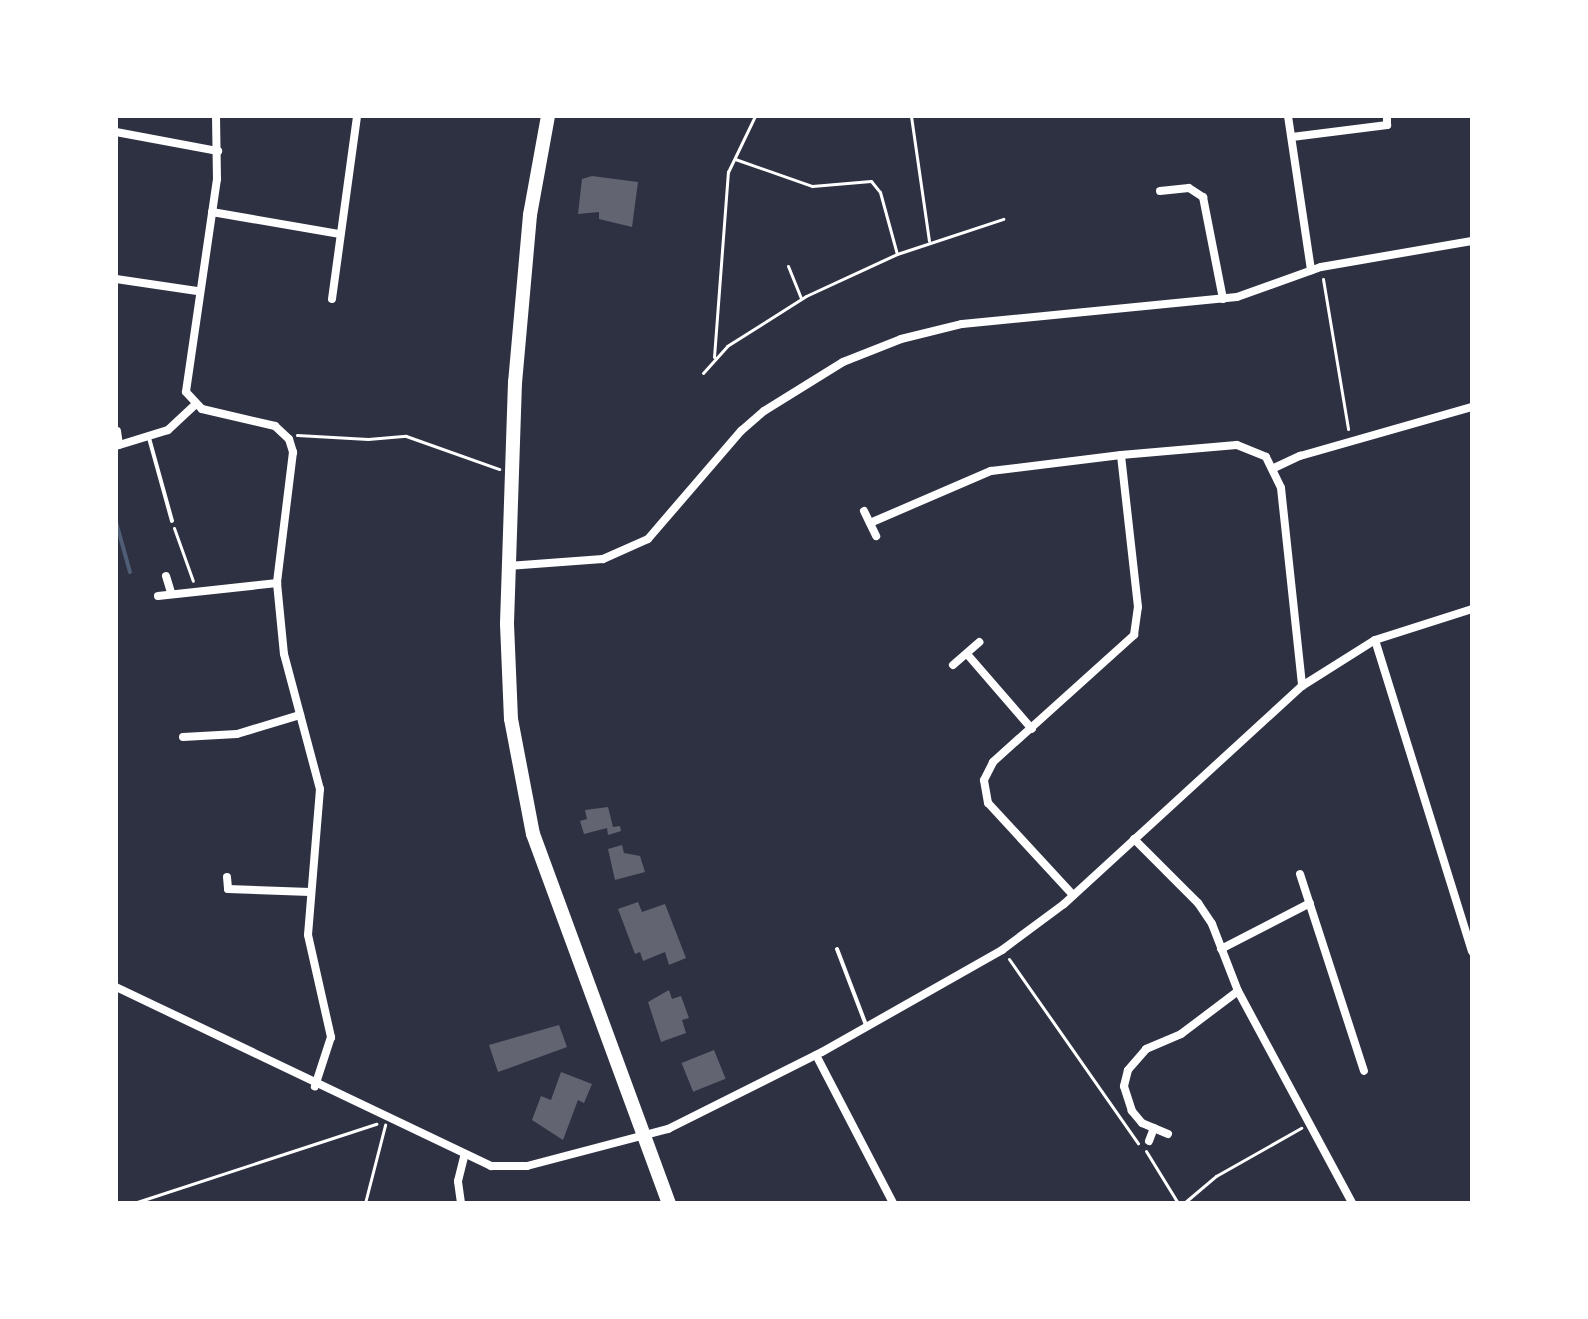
<!DOCTYPE html>
<html>
<head>
<meta charset="utf-8">
<style>
	body { margin:0 }
	#map { position:relative; width:1588px; height:1319px; overflow:hidden; background:#2d3142; font-family:Helvetica,sans-serif }
	div>[style] { position:absolute }
	[style*='--x'] { left:calc(var(--x)*1px); top:calc(var(--y)*1px); width:calc(var(--w)*1px); rotate:calc(var(--a)*1deg) }
	.stream>* { height:4px; margin:-2px; padding:0 2px; transform-origin:2px; border-radius:2px; background:#4f5d75 }
	.building>* { inset:0; background:#626471; transform-origin:0 0 }
	.path>* { height:3px; margin:-1.5px; padding:0 1.5px; transform-origin:1.5px; border-radius:1.5px; background:#fff }
	.service>* { height:4px; margin:-2px; padding:0 2px; transform-origin:2px; border-radius:2px; background:#fff }
	.minor>* { height:8px; margin:-4px; padding:0 4px; transform-origin:4px; border-radius:4px; background:#fff }
	.trunk>* { height:14px; margin:-7px; padding:0 7px; transform-origin:7px; border-radius:7px; background:#fff }
	span { translate:-50% -50%; white-space:nowrap; text-align:center; line-height:1.15; -webkit-text-stroke:8px #fff; paint-order:stroke }
	.frame { position:absolute; inset:0; border:118px solid #fff; pointer-events:none }
</style>
</head>
<body>
<div id="map">
	<div class="stream">
		<i style="--x:116;--y:522;--w:52;--a:74.4"></i>
	</div>
	<div class="building">
		<i style="clip-path:polygon(592px 176px,638px 182px,632px 227px,599px 219px,599px 212px,578px 214px,582px 179px)"></i>
		<i style="clip-path:polygon(608px 807px,613px 827px,620px 826px,621px 831px,608px 835px,607px 828px,584px 834px,580px 821px,587px 819px,585px 810px)"></i>
		<i style="clip-path:polygon(622px 845px,624px 853px,640px 856px,645px 872px,615px 880px,608px 849px)"></i>
		<i style="clip-path:polygon(638px 902px,642px 912px,665px 904px,686px 958px,669px 965px,665px 952px,643px 961px,640px 952px,635px 954px,618px 909px)"></i>
		<i style="clip-path:polygon(669px 990px,672px 999px,681px 996px,689px 1018px,682px 1020px,686px 1033px,661px 1042px,648px 1002px)"></i>
		<i style="clip-path:polygon(559px 1025px,567px 1047px,498px 1072px,489px 1045px)"></i>
		<i style="left:714px;top:1050px;width:31px;height:35px;rotate:68deg"></i>
		<i style="clip-path:polygon(561px 1072px,592px 1084px,584px 1103px,578px 1100px,563px 1140px,532px 1120px,541px 1096px,551px 1100px)"></i>
	</div>
	<div class="path">
		<i style="--x:911;--y:116;--w:126;--a:81.8"></i>
		<i style="--x:735;--y:159;--w:82;--a:19.3"></i>
		<i style="--x:812;--y:186;--w:59;--a:-4.8"></i>
		<i style="--x:871;--y:181;--w:14;--a:51"></i>
		<i style="--x:880;--y:192;--w:64;--a:74.7"></i>
		<i style="--x:788;--y:266;--w:35;--a:68"></i>
		<i style="--x:1323;--y:279;--w:152;--a:80.5"></i>
		<i style="--x:714;--y:357;--w:186;--a:-85.7"></i>
		<i style="--x:728;--y:172;--w:62;--a:-64.3"></i>
		<i style="--x:703;--y:373;--w:36;--a:-48"></i>
		<i style="--x:727;--y:346;--w:93;--a:-32.3"></i>
		<i style="--x:806;--y:296;--w:100;--a:-24.8"></i>
		<i style="--x:897;--y:254;--w:112;--a:-18.3"></i>
		<i style="--x:297;--y:435;--w:71;--a:3.2"></i>
		<i style="--x:368;--y:439;--w:38;--a:-5"></i>
		<i style="--x:406;--y:436;--w:99;--a:19.5"></i>
		<i style="--x:174;--y:528;--w:56;--a:70.3"></i>
		<i style="--x:1009;--y:959;--w:225;--a:55"></i>
		<i style="--x:1146;--y:1151;--w:61;--a:58.4"></i>
		<i style="--x:134;--y:1203;--w:255;--a:-18.1"></i>
		<i style="--x:365;--y:1203;--w:81;--a:-75.6"></i>
		<i style="--x:1184;--y:1203;--w:42;--a:-40.2"></i>
		<i style="--x:1216;--y:1176;--w:98;--a:-29.5"></i>
	</div>
	<div class="service">
		<i style="--x:149;--y:438;--w:86;--a:74.5"></i>
		<i style="--x:837;--y:949;--w:81;--a:69.1"></i>
	</div>
	<div class="minor">
		<i style="--x:216;--y:116;--w:63;--a:89.1"></i>
		<i style="--x:217;--y:179;--w:215;--a:98.3"></i>
		<i style="--x:186;--y:392;--w:23;--a:47"></i>
		<i style="--x:202;--y:409;--w:75;--a:13.1"></i>
		<i style="--x:275;--y:426;--w:19;--a:43"></i>
		<i style="--x:289;--y:439;--w:14;--a:73"></i>
		<i style="--x:293;--y:452;--w:132;--a:97"></i>
		<i style="--x:277;--y:583;--w:71;--a:84.4"></i>
		<i style="--x:284;--y:654;--w:140;--a:75.1"></i>
		<i style="--x:320;--y:789;--w:146;--a:94.7"></i>
		<i style="--x:308;--y:935;--w:105;--a:77.3"></i>
		<i style="--x:331;--y:1037;--w:52;--a:108.1"></i>
		<i style="--x:1288;--y:116;--w:156;--a:81.5"></i>
		<i style="--x:116;--y:132;--w:104;--a:10.6"></i>
		<i style="--x:1292;--y:137;--w:96;--a:-7.2"></i>
		<i style="--x:1387;--y:125;--w:9;--a:-90"></i>
		<i style="--x:1160;--y:191;--w:29;--a:-6"></i>
		<i style="--x:1189;--y:188;--w:17;--a:33"></i>
		<i style="--x:1203;--y:197;--w:104;--a:78.9"></i>
		<i style="--x:212;--y:212;--w:130;--a:9.8"></i>
		<i style="--x:116;--y:279;--w:82;--a:8.4"></i>
		<i style="--x:332;--y:299;--w:185;--a:-82.2"></i>
		<i style="--x:117;--y:431;--w:14;--a:82"></i>
		<i style="--x:116;--y:446;--w:54;--a:-17.1"></i>
		<i style="--x:168;--y:430;--w:37;--a:-43"></i>
		<i style="--x:1274;--y:468;--w:29;--a:-25"></i>
		<i style="--x:1300;--y:456;--w:179;--a:-15.9"></i>
		<i style="--x:864;--y:511;--w:28;--a:64"></i>
		<i style="--x:870;--y:523;--w:132;--a:-23.3"></i>
		<i style="--x:991;--y:471;--w:131;--a:-7"></i>
		<i style="--x:508;--y:566;--w:95;--a:-4.2"></i>
		<i style="--x:603;--y:559;--w:49;--a:-24"></i>
		<i style="--x:648;--y:539;--w:143;--a:-49.3"></i>
		<i style="--x:741;--y:431;--w:30;--a:-41"></i>
		<i style="--x:764;--y:411;--w:93;--a:-31.8"></i>
		<i style="--x:843;--y:362;--w:62;--a:-21.6"></i>
		<i style="--x:901;--y:339;--w:63;--a:-13.8"></i>
		<i style="--x:962;--y:324;--w:276;--a:-5.6"></i>
		<i style="--x:1237;--y:297;--w:89;--a:-19.7"></i>
		<i style="--x:1321;--y:267;--w:153;--a:-9.8"></i>
		<i style="--x:166;--y:576;--w:17;--a:73"></i>
		<i style="--x:158;--y:596;--w:120;--a:-6.2"></i>
		<i style="--x:1375;--y:640;--w:326;--a:72.7"></i>
		<i style="--x:967;--y:654;--w:99;--a:49.1"></i>
		<i style="--x:953;--y:665;--w:35;--a:-41"></i>
		<i style="--x:183;--y:737;--w:54;--a:-3.2"></i>
		<i style="--x:237;--y:734;--w:66;--a:-16.8"></i>
		<i style="--x:1134;--y:839;--w:91;--a:45"></i>
		<i style="--x:1198;--y:903;--w:25;--a:56"></i>
		<i style="--x:1212;--y:924;--w:72;--a:68.8"></i>
		<i style="--x:1238;--y:991;--w:241;--a:61.7"></i>
		<i style="--x:1300;--y:874;--w:207;--a:72"></i>
		<i style="--x:227;--y:877;--w:12;--a:85"></i>
		<i style="--x:228;--y:889;--w:82;--a:2.1"></i>
		<i style="--x:1073;--y:895;--w:125;--a:-132.7"></i>
		<i style="--x:988;--y:803;--w:23;--a:-100"></i>
		<i style="--x:984;--y:780;--w:20;--a:-63"></i>
		<i style="--x:993;--y:762;--w:190;--a:-42"></i>
		<i style="--x:1134;--y:635;--w:28;--a:-82"></i>
		<i style="--x:1138;--y:607;--w:153;--a:-96.4"></i>
		<i style="--x:1121;--y:455;--w:116;--a:-4.9"></i>
		<i style="--x:1237;--y:445;--w:31;--a:22"></i>
		<i style="--x:1266;--y:457;--w:34;--a:64"></i>
		<i style="--x:1281;--y:488;--w:199;--a:83.9"></i>
		<i style="--x:1221;--y:949;--w:100;--a:-27.3"></i>
		<i style="--x:116;--y:987;--w:416;--a:25.5"></i>
		<i style="--x:491;--y:1166;--w:36;--a:0"></i>
		<i style="--x:527;--y:1166;--w:146;--a:-14.7"></i>
		<i style="--x:668;--y:1129;--w:172;--a:-26.6"></i>
		<i style="--x:822;--y:1052;--w:207;--a:-29.5"></i>
		<i style="--x:1002;--y:950;--w:77;--a:-36.6"></i>
		<i style="--x:1064;--y:904;--w:323;--a:-42.5"></i>
		<i style="--x:1302;--y:686;--w:86;--a:-32.2"></i>
		<i style="--x:1375;--y:640;--w:102;--a:-17.7"></i>
		<i style="--x:816;--y:1055;--w:167;--a:62.5"></i>
		<i style="--x:1168;--y:1134;--w:28;--a:-157"></i>
		<i style="--x:1142;--y:1123;--w:16;--a:-130"></i>
		<i style="--x:1132;--y:1111;--w:26;--a:-108"></i>
		<i style="--x:1124;--y:1086;--w:16;--a:-76"></i>
		<i style="--x:1128;--y:1070;--w:28;--a:-49"></i>
		<i style="--x:1146;--y:1049;--w:38;--a:-23"></i>
		<i style="--x:1181;--y:1034;--w:71;--a:-37"></i>
		<i style="--x:1149;--y:1141;--w:14;--a:-69"></i>
		<i style="--x:461;--y:1203;--w:22;--a:-98"></i>
		<i style="--x:458;--y:1181;--w:25;--a:-76"></i>
	</div>
	<div class="trunk">
		<i style="--x:548;--y:116;--w:101;--a:100.3"></i>
		<i style="--x:530;--y:215;--w:168;--a:95.1"></i>
		<i style="--x:515;--y:382;--w:242;--a:91.9"></i>
		<i style="--x:507;--y:624;--w:95;--a:87.6"></i>
		<i style="--x:511;--y:719;--w:117;--a:79.2"></i>
		<i style="--x:533;--y:834;--w:393;--a:69.8"></i>
	</div>
	<div class="frame"></div>
</div>
</body>
</html>
